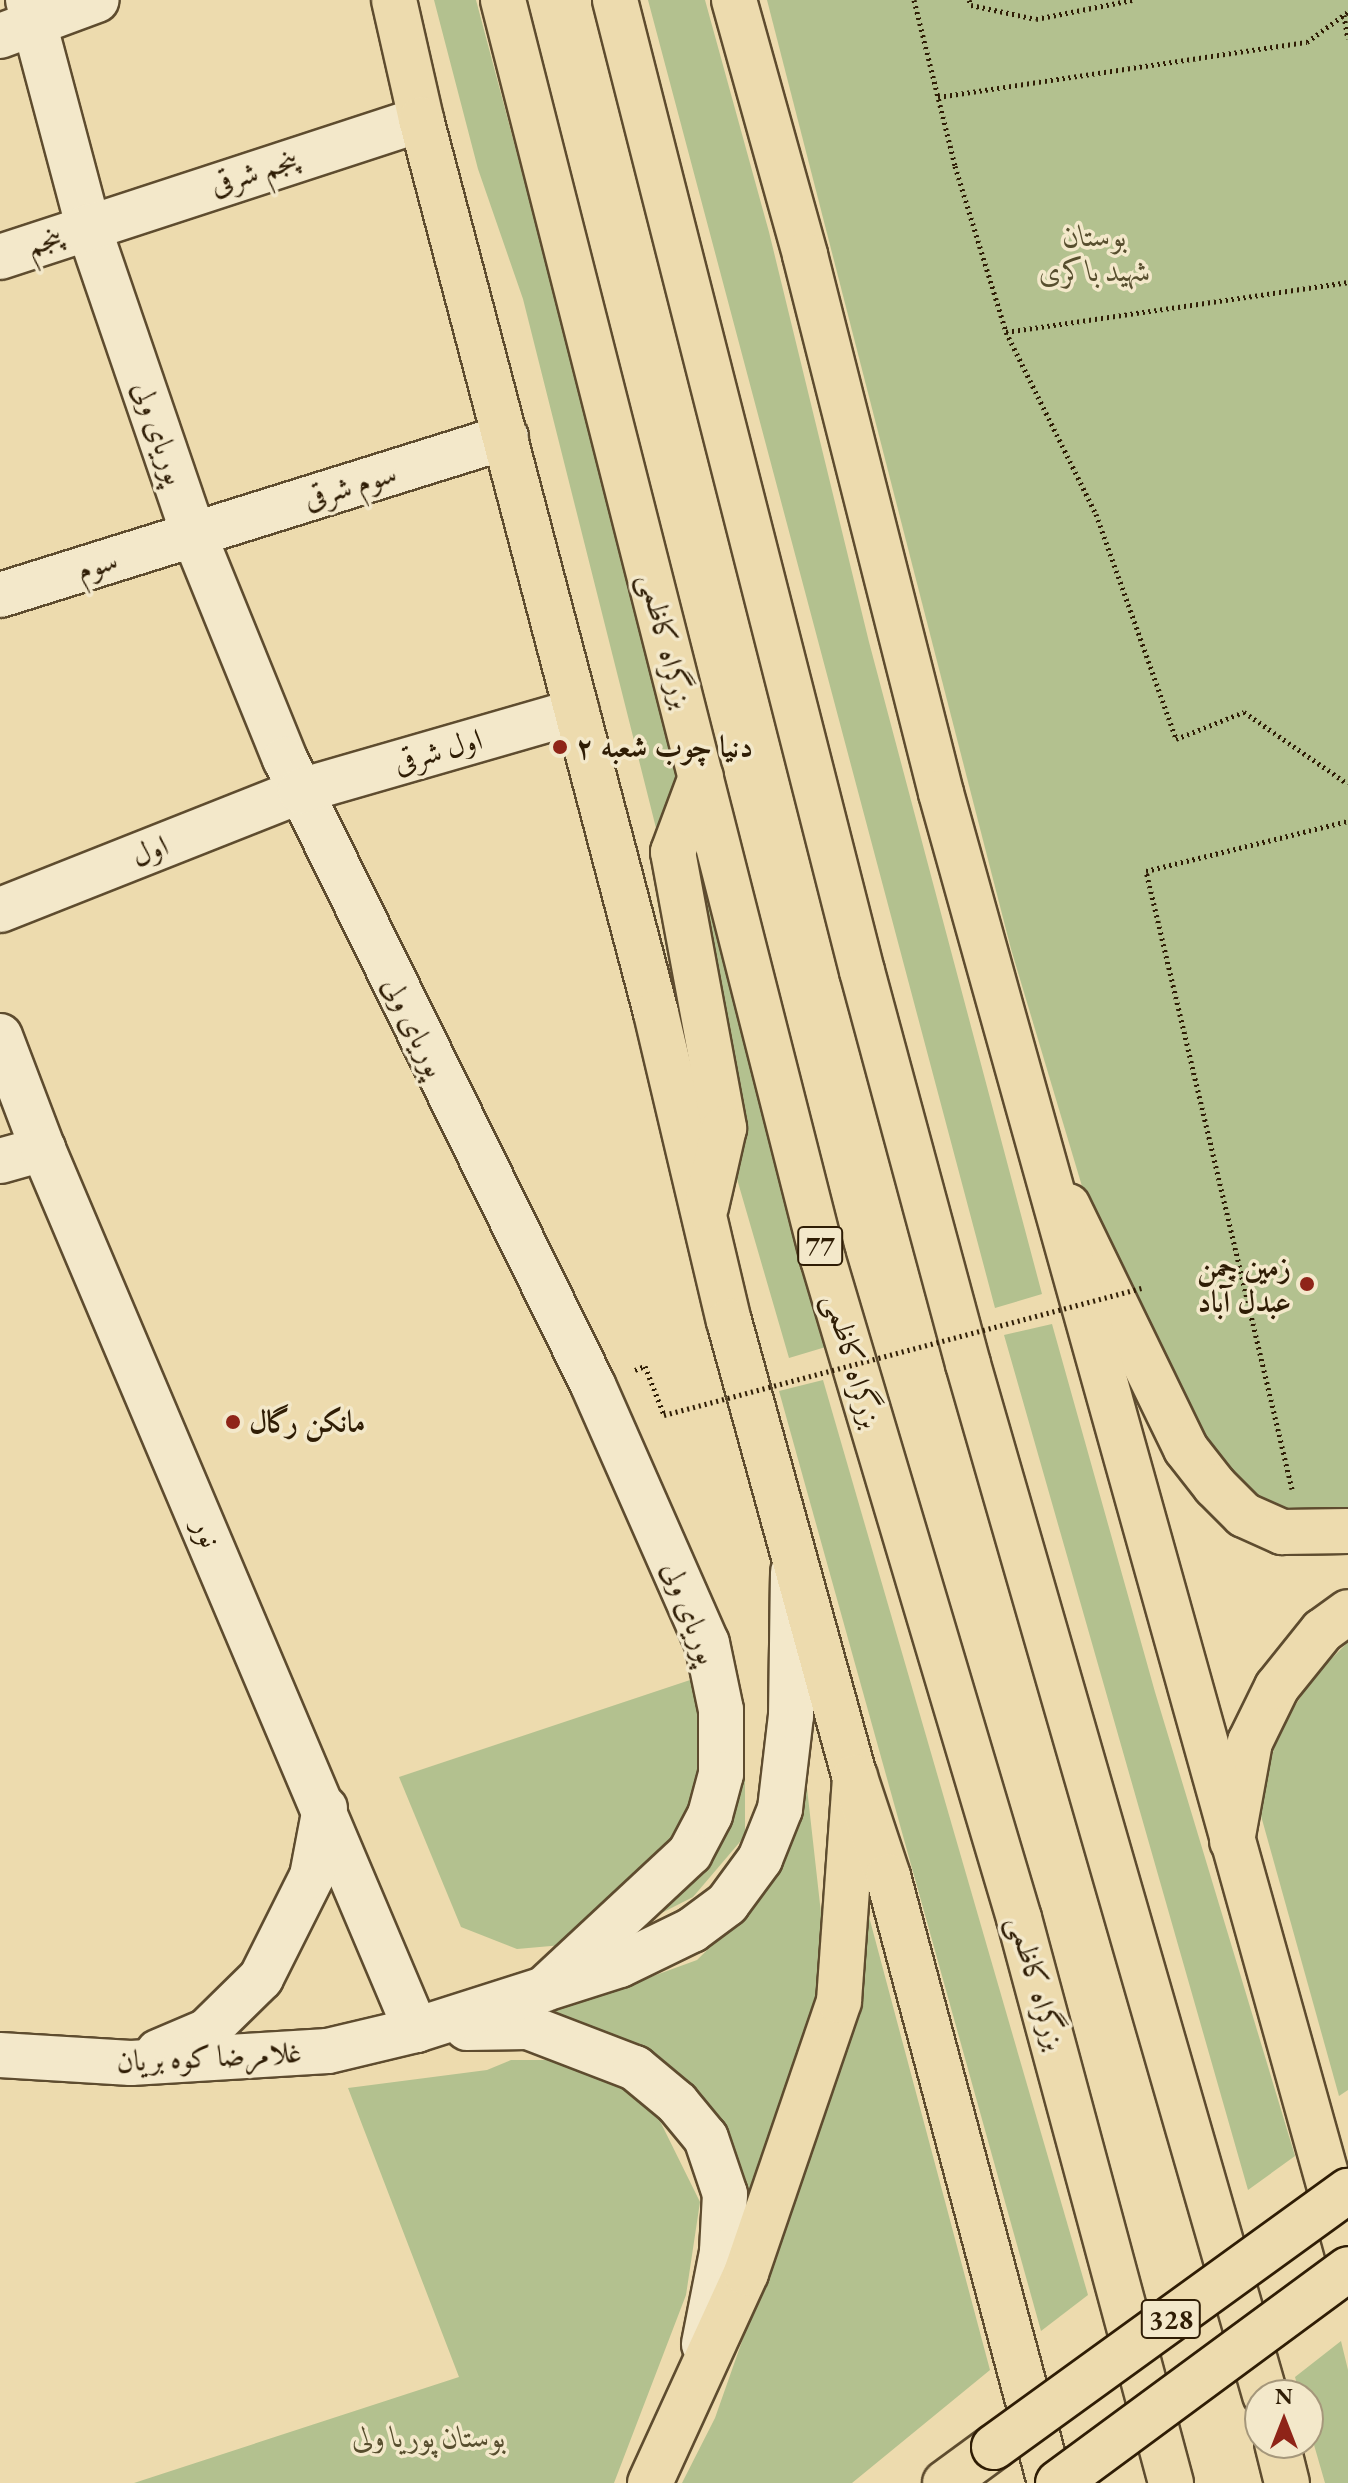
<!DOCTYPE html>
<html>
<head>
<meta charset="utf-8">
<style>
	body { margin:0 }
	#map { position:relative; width:1348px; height:2483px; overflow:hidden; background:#eddbae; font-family:"EB Garamond",Amiri,serif }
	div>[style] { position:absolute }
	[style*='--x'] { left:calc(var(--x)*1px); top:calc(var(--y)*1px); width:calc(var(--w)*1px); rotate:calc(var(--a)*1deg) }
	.green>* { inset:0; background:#b3c18f }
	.path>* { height:5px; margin-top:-2.5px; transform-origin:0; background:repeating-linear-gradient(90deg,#2f1d05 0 2px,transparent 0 6px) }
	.roads { filter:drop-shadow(2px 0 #5e4c2f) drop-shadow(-2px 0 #5e4c2f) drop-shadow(0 2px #5e4c2f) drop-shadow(0 -2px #5e4c2f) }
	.minor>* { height:44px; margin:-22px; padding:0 22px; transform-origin:22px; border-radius:22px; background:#f3e8ca }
	.tertiary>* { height:44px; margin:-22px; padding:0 22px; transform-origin:22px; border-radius:22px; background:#f3e8ca }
	.primary>* { height:44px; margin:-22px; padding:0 22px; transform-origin:22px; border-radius:22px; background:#eddbae }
	.trunk>* { height:44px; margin:-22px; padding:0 22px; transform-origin:22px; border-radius:22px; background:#eddbae }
	.path-bridge>* { height:5px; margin-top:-2.5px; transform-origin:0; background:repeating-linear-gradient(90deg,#2f1d05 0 2px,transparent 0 6px) }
	.bridges { filter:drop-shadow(2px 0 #2f1d05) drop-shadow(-2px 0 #2f1d05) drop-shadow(0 2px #2f1d05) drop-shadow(0 -2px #2f1d05) }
	.primary-bridge>* { height:44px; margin:-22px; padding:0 22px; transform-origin:22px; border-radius:22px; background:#eddbae }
	.dots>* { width:22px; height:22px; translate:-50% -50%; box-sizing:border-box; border:4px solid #f3e8ca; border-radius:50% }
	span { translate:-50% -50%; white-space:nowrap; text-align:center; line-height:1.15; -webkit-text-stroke:7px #f3e8ca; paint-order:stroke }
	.shield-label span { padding:2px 6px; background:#f3e8ca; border:2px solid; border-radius:6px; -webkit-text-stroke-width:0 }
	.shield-label { font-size:28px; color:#2f1d05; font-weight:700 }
	.street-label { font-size:30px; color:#2f1d05 }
	.park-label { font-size:30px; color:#574e2e; font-style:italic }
	.poi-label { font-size:30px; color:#2f1d05; font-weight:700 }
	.left { translate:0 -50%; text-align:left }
	.right { translate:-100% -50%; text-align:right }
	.north { position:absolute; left:1244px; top:2379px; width:80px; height:80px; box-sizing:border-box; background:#f3e8ca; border:2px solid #a5977b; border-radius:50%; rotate:0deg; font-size:22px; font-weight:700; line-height:32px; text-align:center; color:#2f1d05 }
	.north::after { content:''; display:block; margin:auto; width:28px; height:36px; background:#8f2418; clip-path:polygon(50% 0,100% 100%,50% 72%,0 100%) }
</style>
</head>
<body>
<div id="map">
	<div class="green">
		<i style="clip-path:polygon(434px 0,476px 0,630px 578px,829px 1346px,789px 1358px,737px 1179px,702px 1011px,523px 299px,478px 169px)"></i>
		<i style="clip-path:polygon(648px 0,705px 0,769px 232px,869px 642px,1042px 1294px,995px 1308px)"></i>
		<i style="clip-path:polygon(767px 0,1348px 0,1348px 1513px,1267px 1512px,1208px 1455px,1093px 1223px,1011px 949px)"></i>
		<i style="clip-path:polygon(1052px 1324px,1155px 1692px,1295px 2156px,1248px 2190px,1004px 1335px)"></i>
		<i style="clip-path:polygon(823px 1380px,1088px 2295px,1041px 2331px,779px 1391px)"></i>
		<i style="clip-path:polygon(1348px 1642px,1348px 2090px,1339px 2096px,1258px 1805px,1279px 1731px,1314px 1676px)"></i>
		<i style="clip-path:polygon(729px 1667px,745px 1754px,745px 1836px,693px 1897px,634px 1927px,585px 1943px,517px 1949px,461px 1927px,399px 1777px)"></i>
		<i style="clip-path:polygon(806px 1779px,824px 1940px,822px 1999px,749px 2221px,723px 2142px,537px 2010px,623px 1987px,697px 1960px,764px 1894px)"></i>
		<i style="clip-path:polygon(863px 1894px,990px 2370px,852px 2483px,682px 2483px,715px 2418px,836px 2074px)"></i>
		<i style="clip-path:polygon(511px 2060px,567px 2060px,618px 2080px,657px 2115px,700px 2202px,686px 2295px,614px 2483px,134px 2483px,459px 2377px,348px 2088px,487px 2070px)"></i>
		<i style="clip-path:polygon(1341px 2341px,1348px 2370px,1348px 2483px,1325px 2483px,1308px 2424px,1308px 2395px,1300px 2395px,1295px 2377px)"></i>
	</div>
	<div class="path">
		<i style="--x:914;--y:0;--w:171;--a:76.1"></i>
		<i style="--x:955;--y:166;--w:174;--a:72.9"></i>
		<i style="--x:1006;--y:332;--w:346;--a:-8.3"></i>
		<i style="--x:969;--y:0;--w:5;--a:68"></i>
		<i style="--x:971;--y:5;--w:66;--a:12.2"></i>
		<i style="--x:1036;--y:19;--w:98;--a:-11.2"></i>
		<i style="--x:1344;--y:15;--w:24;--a:81"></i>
		<i style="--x:938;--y:97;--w:373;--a:-8.5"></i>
		<i style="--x:1307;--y:42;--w:51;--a:-36.2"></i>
		<i style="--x:1006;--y:332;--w:203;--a:63.7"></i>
		<i style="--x:1096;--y:514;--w:239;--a:70.4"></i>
		<i style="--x:1176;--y:739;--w:73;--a:-21.7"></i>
		<i style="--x:1244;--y:712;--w:126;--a:34.7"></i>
		<i style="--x:635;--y:1370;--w:11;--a:-22"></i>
		<i style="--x:645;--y:1366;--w:53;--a:68.8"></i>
		<i style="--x:1292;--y:1489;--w:635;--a:-103.29"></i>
		<i style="--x:1146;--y:871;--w:208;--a:-13.9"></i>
	</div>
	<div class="roads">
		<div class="minor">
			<i style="--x:28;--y:0;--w:234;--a:75.1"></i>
			<i style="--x:88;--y:226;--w:327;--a:71.1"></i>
			<i style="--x:194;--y:535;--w:242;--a:67.9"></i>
			<i style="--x:285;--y:759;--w:698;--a:63.8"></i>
			<i style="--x:593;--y:1385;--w:282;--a:66.2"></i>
			<i style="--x:707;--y:1643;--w:68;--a:78.2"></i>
			<i style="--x:721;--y:1710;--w:64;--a:90"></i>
			<i style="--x:721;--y:1774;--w:42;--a:105"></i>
			<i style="--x:710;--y:1815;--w:43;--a:117.8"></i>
			<i style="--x:690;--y:1853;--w:201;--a:137"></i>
			<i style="--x:0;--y:36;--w:103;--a:-20.4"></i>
			<i style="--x:0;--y:257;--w:443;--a:-18.1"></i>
			<i style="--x:0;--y:595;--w:530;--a:-17.34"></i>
			<i style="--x:0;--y:910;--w:323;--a:-21.6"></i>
			<i style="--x:300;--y:791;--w:288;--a:-16.1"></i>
			<i style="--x:0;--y:1161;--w:45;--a:-15.6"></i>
		</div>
		<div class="tertiary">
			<i style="--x:0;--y:1036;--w:121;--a:69.2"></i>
			<i style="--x:43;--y:1149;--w:957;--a:67.05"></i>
			<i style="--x:467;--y:2028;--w:61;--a:-0.9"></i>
			<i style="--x:528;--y:2027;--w:115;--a:21"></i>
			<i style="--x:635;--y:2068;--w:55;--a:39.8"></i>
			<i style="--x:677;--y:2103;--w:45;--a:50.4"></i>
			<i style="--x:706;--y:2138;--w:59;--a:71.3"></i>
			<i style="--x:725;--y:2194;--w:58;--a:93"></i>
			<i style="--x:722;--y:2252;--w:94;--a:101.1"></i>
			<i style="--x:158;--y:2052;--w:53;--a:-23.2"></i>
			<i style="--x:207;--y:2031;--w:76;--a:-44.5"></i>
			<i style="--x:261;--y:1978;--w:114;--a:-63.4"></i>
			<i style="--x:312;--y:1876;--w:69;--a:-79.2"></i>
			<i style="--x:0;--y:2055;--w:131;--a:3.5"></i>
			<i style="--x:131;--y:2063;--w:197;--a:-3.5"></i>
			<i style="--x:328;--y:2051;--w:90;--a:-13.4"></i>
			<i style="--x:416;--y:2030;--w:214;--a:-17.7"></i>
			<i style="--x:620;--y:1965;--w:80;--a:-25.9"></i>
			<i style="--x:692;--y:1930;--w:44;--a:-36.6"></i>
			<i style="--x:727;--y:1904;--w:56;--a:-53.7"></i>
			<i style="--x:760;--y:1859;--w:54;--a:-68.2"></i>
			<i style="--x:780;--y:1809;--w:94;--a:-83.3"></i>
			<i style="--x:791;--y:1716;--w:144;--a:-89.2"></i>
		</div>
		<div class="primary">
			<i style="--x:1068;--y:1206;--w:270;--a:64.1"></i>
			<i style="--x:1186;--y:1449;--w:47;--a:51.9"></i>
			<i style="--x:1215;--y:1486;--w:41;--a:45"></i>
			<i style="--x:1244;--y:1515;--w:42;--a:24.1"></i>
			<i style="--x:1282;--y:1532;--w:66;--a:-0.9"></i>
			<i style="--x:1232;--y:1841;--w:101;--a:-79.7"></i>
			<i style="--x:1250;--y:1742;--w:61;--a:-63.9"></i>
			<i style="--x:1277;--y:1687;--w:72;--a:-51.2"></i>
			<i style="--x:1322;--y:1631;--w:32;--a:-36"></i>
			<i style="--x:650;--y:2483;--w:231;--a:-65.4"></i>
			<i style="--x:746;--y:2273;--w:287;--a:-71.1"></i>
			<i style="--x:839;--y:2001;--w:225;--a:-85.9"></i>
			<i style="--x:945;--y:2483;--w:61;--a:-36.3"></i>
		</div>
		<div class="trunk">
			<i style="--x:394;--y:0;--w:122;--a:77.2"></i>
			<i style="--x:421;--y:119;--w:924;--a:75.27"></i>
			<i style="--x:656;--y:1013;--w:317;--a:76.7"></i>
			<i style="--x:729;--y:1321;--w:473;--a:74.6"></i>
			<i style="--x:855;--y:1777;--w:104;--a:71.6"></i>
			<i style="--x:888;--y:1876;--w:628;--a:75.06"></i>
			<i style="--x:503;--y:0;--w:1299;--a:75.74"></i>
			<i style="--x:823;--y:1259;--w:688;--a:73.44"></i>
			<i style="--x:1019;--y:1918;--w:585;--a:74.94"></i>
			<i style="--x:615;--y:0;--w:1002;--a:75.73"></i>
			<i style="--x:862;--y:971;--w:407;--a:74.9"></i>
			<i style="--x:968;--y:1364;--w:1073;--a:73.93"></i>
			<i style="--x:734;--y:0;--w:265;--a:74.4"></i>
			<i style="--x:805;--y:255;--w:555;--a:75.81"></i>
			<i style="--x:941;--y:793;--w:1516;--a:74.42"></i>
			<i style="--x:701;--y:777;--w:80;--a:110.5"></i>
			<i style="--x:673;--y:852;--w:281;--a:79.5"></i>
			<i style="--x:724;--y:1128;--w:81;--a:102.8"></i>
			<i style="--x:1277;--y:2443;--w:41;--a:76"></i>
		</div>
	</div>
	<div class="path-bridge">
		<i style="--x:664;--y:1415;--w:495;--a:-14.9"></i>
	</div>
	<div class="bridges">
		<div class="primary-bridge">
			<i style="--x:994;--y:2447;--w:437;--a:-35.9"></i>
			<i style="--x:1058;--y:2483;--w:360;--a:-36.4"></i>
		</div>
	</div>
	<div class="dots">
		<i style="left:560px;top:747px;background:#8f2418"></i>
		<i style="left:1307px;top:1284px;background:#8f2418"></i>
		<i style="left:233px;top:1422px;background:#8f2418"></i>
	</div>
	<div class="shield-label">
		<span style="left:820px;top:1246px">77</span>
		<span style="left:1171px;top:2319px">328</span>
	</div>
	<div class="street-label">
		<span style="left:254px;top:172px;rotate:-18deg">پنجم شرقی</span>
		<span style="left:44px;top:241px;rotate:-20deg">پنجم</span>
		<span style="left:159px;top:433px;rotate:71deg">پوریای ولی</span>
		<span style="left:350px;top:486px;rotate:-17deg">سوم شرقی</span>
		<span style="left:97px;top:565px;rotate:-17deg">سوم</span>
		<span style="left:666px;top:641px;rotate:76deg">بزرگراه کاظمی</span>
		<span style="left:438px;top:751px;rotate:-16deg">اول شرقی</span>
		<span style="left:150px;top:851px;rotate:-22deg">اول</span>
		<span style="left:414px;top:1027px;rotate:64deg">پوریای ولی</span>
		<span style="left:853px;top:1361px;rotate:74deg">بزرگراه کاظمی</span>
		<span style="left:207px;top:1533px;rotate:67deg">نور</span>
		<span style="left:690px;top:1613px;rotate:69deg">پوریای ولی</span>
		<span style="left:1037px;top:1983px;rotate:74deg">بزرگراه کاظمی</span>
		<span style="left:209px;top:2057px;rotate:-3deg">غلامرضا کوه بریان</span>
	</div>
	<div class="park-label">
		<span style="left:1095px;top:253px">بوستان<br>شهید باکری</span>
		<span style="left:429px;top:2437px">بوستان پوریا ولی</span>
	</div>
	<div class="poi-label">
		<span class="left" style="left:576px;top:747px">دنیا چوب شعبه ۲</span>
		<span class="right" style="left:1291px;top:1284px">زمین چمن<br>عبدل آباد</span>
		<span class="left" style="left:249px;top:1422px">مانکن رگال</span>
	</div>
	<div class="north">N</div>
</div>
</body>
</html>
